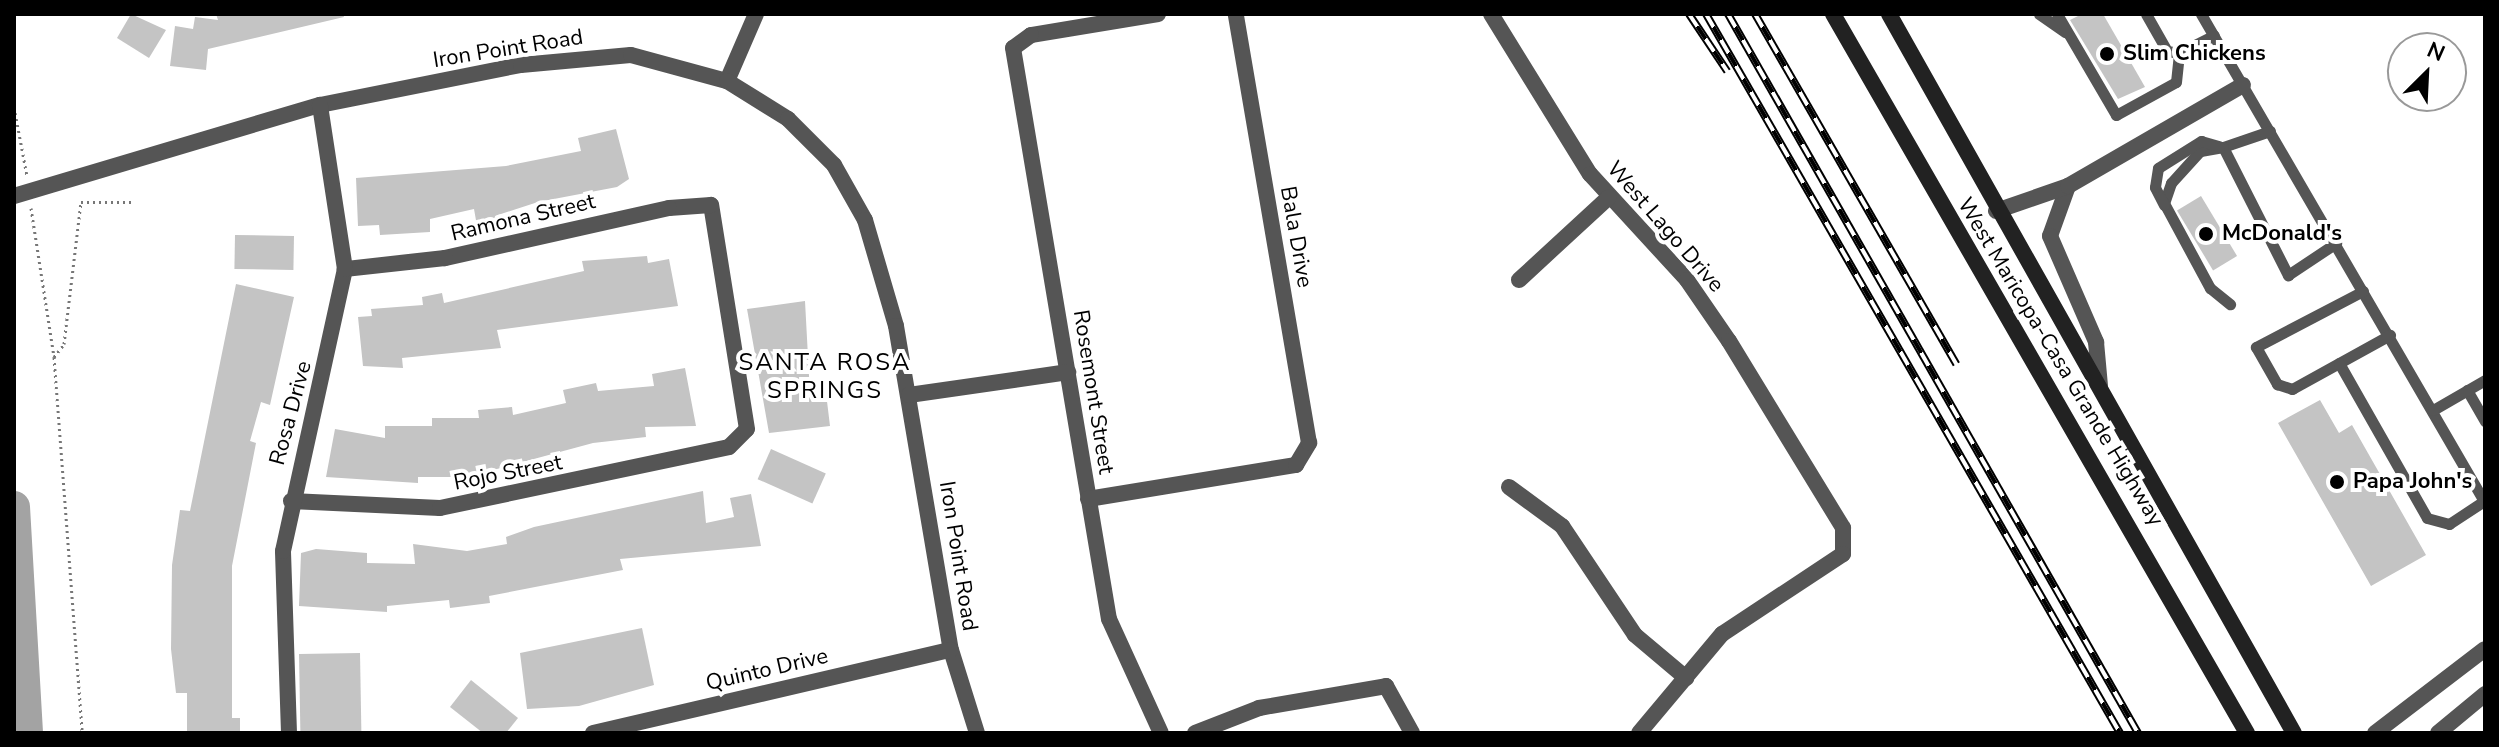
<!DOCTYPE html>
<html>
<head>
<meta charset="utf-8">
<style>
	body { margin:0 }
	#map { position:relative; width:2499px; height:747px; overflow:hidden; background:#fff; font-family:"Nunito Sans",sans-serif }
	div>[style] { position:absolute }
	[style*='--x'] { left:calc(var(--x)*1px); top:calc(var(--y)*1px); width:calc(var(--w)*1px); rotate:calc(var(--a)*1deg) }
	.river>* { height:32px; margin:-16px; padding:0 16px; transform-origin:16px; border-radius:16px; background:#a3a3a3 }
	.building>* { inset:0; background:#c4c4c4; transform-origin:0 0 }
	.path>* { height:3px; margin-top:-1.5px; transform-origin:0; background:repeating-linear-gradient(90deg,#777 0 2px,transparent 0 6px) }
	.service>* { height:11px; margin:-5.5px; padding:0 5.5px; transform-origin:5.5px; border-radius:5.5px; background:#555 }
	.minor>* { height:16px; margin:-8px; padding:0 8px; transform-origin:8px; border-radius:8px; background:#555 }
	.tertiary>* { height:16px; margin:-8px; padding:0 8px; transform-origin:8px; border-radius:8px; background:#555 }
	.secondary>* { height:16px; margin:-8px; padding:0 8px; transform-origin:8px; border-radius:8px; background:#222 }
	.rail>* { height:8px; margin-top:-4px; transform-origin:0; background:repeating-linear-gradient(90deg,#fff 0 15px,#000 0 30px); box-sizing:border-box; border-block:2px solid #000 }
	.dots>* { width:22px; height:22px; translate:-50% -50%; box-sizing:border-box; border:4px solid #fff; border-radius:50% }
	span { translate:-50% -50%; white-space:nowrap; text-align:center; line-height:1.15; -webkit-text-stroke:8px #fff; paint-order:stroke }
	.street-label { font-size:22px; color:#000 }
	.poi-label { font-size:22px; color:#000; font-weight:700 }
	.left { translate:0 -50%; text-align:left }
	.neighbourhood-label { font-size:24px; color:#000; letter-spacing:2px }
	.frame { position:absolute; inset:0; border:16px solid #000; pointer-events:none }
	.north { position:absolute; left:2387px; top:32px; width:80px; height:80px; box-sizing:border-box; background:#fff; border:2px solid #999; border-radius:50%; rotate:24deg; font-size:22px; font-weight:700; line-height:32px; text-align:center; color:#000 }
	.north::after { content:''; display:block; margin:auto; width:28px; height:36px; background:#000; clip-path:polygon(50% 0,100% 100%,50% 72%,0 100%) }
</style>
</head>
<body>
<div id="map">
	<div class="river">
		<i style="--x:14;--y:507;--w:226;--a:86.7"></i>
	</div>
	<div class="building">
		<i style="clip-path:polygon(131px 14px,166px 30px,149px 58px,117px 38px)"></i>
		<i style="clip-path:polygon(216px 14px,343px 14px,344px 17px,208px 49px,206px 70px,170px 66px,175px 26px,193px 29px,195px 17px,218px 20px)"></i>
		<i style="clip-path:polygon(2082px 14px,2103px 14px,2145px 87px,2118px 99px,2070px 20px)"></i>
		<i style="clip-path:polygon(616px 129px,629px 179px,617px 187px,538px 202px,495px 216px,496px 224px,477px 226px,474px 209px,430px 219px,430px 232px,380px 235px,379px 225px,358px 226px,356px 178px,506px 166px,581px 151px,578px 138px)"></i>
		<i style="left:2201px;top:196px;width:70px;height:28px;rotate:59deg"></i>
		<i style="left:235px;top:235px;width:59px;height:34px;rotate:1deg"></i>
		<i style="clip-path:polygon(647px 256px,648px 263px,669px 259px,678px 306px,497px 330px,501px 348px,402px 358px,403px 368px,363px 366px,358px 317px,372px 316px,371px 309px,423px 305px,422px 297px,442px 293px,444px 303px,584px 271px,582px 261px)"></i>
		<i style="clip-path:polygon(236px 284px,294px 297px,270px 405px,261px 402px,250px 441px,256px 443px,232px 566px,232px 718px,240px 718px,240px 733px,187px 733px,187px 693px,176px 693px,171px 649px,172px 565px,180px 510px,190px 511px)"></i>
		<i style="clip-path:polygon(805px 301px,810px 394px,826px 393px,830px 426px,769px 433px,747px 309px)"></i>
		<i style="clip-path:polygon(685px 368px,696px 426px,645px 427px,646px 437px,593px 443px,467px 477px,418px 477px,418px 483px,326px 477px,335px 429px,385px 438px,385px 426px,432px 426px,432px 418px,479px 418px,478px 410px,512px 407px,513px 415px,566px 403px,563px 390px,596px 383px,598px 391px,654px 386px,652px 374px)"></i>
		<i style="clip-path:polygon(2320px 400px,2339px 433px,2352px 425px,2426px 555px,2371px 586px,2278px 423px)"></i>
		<i style="left:771px;top:449px;width:60px;height:33px;rotate:24deg"></i>
		<i style="clip-path:polygon(703px 491px,706px 523px,734px 517px,730px 498px,751px 494px,761px 546px,620px 559px,623px 570px,489px 596px,490px 603px,450px 608px,449px 600px,387px 606px,387px 612px,299px 606px,301px 553px,316px 549px,367px 553px,367px 563px,415px 564px,413px 544px,467px 551px,507px 544px,506px 537px,534px 527px)"></i>
		<i style="clip-path:polygon(642px 628px,654px 685px,579px 706px,527px 709px,520px 653px)"></i>
		<i style="left:360px;top:653px;width:80px;height:61px;rotate:89deg"></i>
		<i style="clip-path:polygon(471px 680px,518px 718px,506px 733px,483px 733px,450px 707px)"></i>
	</div>
	<div class="path">
		<i style="--x:14;--y:107;--w:70;--a:79.3"></i>
		<i style="--x:31;--y:208;--w:151;--a:81.2"></i>
		<i style="--x:54;--y:357;--w:377;--a:85.7"></i>
		<i style="--x:54;--y:357;--w:16;--a:-52"></i>
		<i style="--x:64;--y:344;--w:143;--a:-83.2"></i>
		<i style="--x:81;--y:202;--w:50;--a:0"></i>
	</div>
	<div class="service">
		<i style="--x:2039;--y:14;--w:32;--a:35"></i>
		<i style="--x:2057;--y:14;--w:117;--a:59.7"></i>
		<i style="--x:2116;--y:115;--w:68;--a:-28.8"></i>
		<i style="--x:2176;--y:82;--w:29;--a:-84"></i>
		<i style="--x:2146;--y:14;--w:43;--a:60.4"></i>
		<i style="--x:2167;--y:51;--w:12;--a:9"></i>
		<i style="--x:2179;--y:53;--w:39;--a:-27"></i>
		<i style="--x:2201;--y:14;--w:565;--a:59.85"></i>
		<i style="--x:2270;--y:131;--w:50;--a:161.2"></i>
		<i style="--x:2223;--y:147;--w:144;--a:63.1"></i>
		<i style="--x:2288;--y:275;--w:58;--a:-33.7"></i>
		<i style="--x:2223;--y:147;--w:23;--a:170"></i>
		<i style="--x:2200;--y:151;--w:43;--a:132.2"></i>
		<i style="--x:2171;--y:183;--w:21;--a:109"></i>
		<i style="--x:2164;--y:203;--w:97;--a:61.6"></i>
		<i style="--x:2210;--y:288;--w:26;--a:39"></i>
		<i style="--x:2164;--y:205;--w:20;--a:-117"></i>
		<i style="--x:2155;--y:187;--w:19;--a:-81"></i>
		<i style="--x:2158;--y:168;--w:51;--a:-32.1"></i>
		<i style="--x:2201;--y:141;--w:19;--a:16"></i>
		<i style="--x:2363;--y:291;--w:121;--a:152.4"></i>
		<i style="--x:2256;--y:347;--w:43;--a:60.4"></i>
		<i style="--x:2277;--y:384;--w:16;--a:18"></i>
		<i style="--x:2292;--y:389;--w:112;--a:-28.9"></i>
		<i style="--x:2339;--y:363;--w:178;--a:60.4"></i>
		<i style="--x:2427;--y:518;--w:23;--a:15"></i>
		<i style="--x:2449;--y:524;--w:42;--a:-33.3"></i>
		<i style="--x:2467;--y:390;--w:36;--a:60"></i>
		<i style="--x:2433;--y:410;--w:60;--a:-30"></i>
	</div>
	<div class="minor">
		<i style="--x:1158;--y:14;--w:129;--a:170.6"></i>
		<i style="--x:1031;--y:35;--w:22;--a:144"></i>
		<i style="--x:1013;--y:48;--w:579;--a:80.46"></i>
		<i style="--x:1109;--y:619;--w:125;--a:65.5"></i>
		<i style="--x:1491;--y:14;--w:188;--a:58.3"></i>
		<i style="--x:1590;--y:174;--w:144;--a:47.5"></i>
		<i style="--x:1687;--y:280;--w:74;--a:55.5"></i>
		<i style="--x:1729;--y:341;--w:219;--a:58.6"></i>
		<i style="--x:1843;--y:528;--w:26;--a:90"></i>
		<i style="--x:1843;--y:554;--w:145;--a:146.5"></i>
		<i style="--x:1722;--y:634;--w:129;--a:130"></i>
		<i style="--x:727;--y:81;--w:73;--a:-66.6"></i>
		<i style="--x:2068;--y:186;--w:53;--a:109.8"></i>
		<i style="--x:2050;--y:236;--w:116;--a:66.5"></i>
		<i style="--x:2096;--y:342;--w:44;--a:84.8"></i>
		<i style="--x:14;--y:196;--w:319;--a:-16.6"></i>
		<i style="--x:320;--y:105;--w:205;--a:-11.3"></i>
		<i style="--x:521;--y:65;--w:110;--a:-5.2"></i>
		<i style="--x:631;--y:55;--w:99;--a:15.2"></i>
		<i style="--x:727;--y:81;--w:72;--a:31.9"></i>
		<i style="--x:788;--y:119;--w:65;--a:45"></i>
		<i style="--x:834;--y:165;--w:63;--a:60.6"></i>
		<i style="--x:865;--y:220;--w:110;--a:73.7"></i>
		<i style="--x:896;--y:326;--w:329;--a:80.4"></i>
		<i style="--x:951;--y:650;--w:87;--a:72.6"></i>
		<i style="--x:1996;--y:211;--w:76;--a:-19.1"></i>
		<i style="--x:2068;--y:186;--w:202;--a:-30"></i>
		<i style="--x:1519;--y:280;--w:122;--a:-42.7"></i>
		<i style="--x:909;--y:395;--w:161;--a:-8.2"></i>
		<i style="--x:1509;--y:487;--w:66;--a:36.3"></i>
		<i style="--x:1562;--y:526;--w:131;--a:56.2"></i>
		<i style="--x:1635;--y:635;--w:67;--a:40.1"></i>
		<i style="--x:1088;--y:499;--w:211;--a:-9.3"></i>
		<i style="--x:1296;--y:465;--w:26;--a:-59"></i>
		<i style="--x:1309;--y:443;--w:435;--a:-99.7"></i>
		<i style="--x:291;--y:501;--w:149;--a:2.7"></i>
		<i style="--x:440;--y:508;--w:295;--a:-11.9"></i>
		<i style="--x:729;--y:447;--w:25;--a:-45"></i>
		<i style="--x:747;--y:429;--w:227;--a:-99.1"></i>
		<i style="--x:711;--y:205;--w:42;--a:175.9"></i>
		<i style="--x:669;--y:208;--w:230;--a:167.4"></i>
		<i style="--x:445;--y:258;--w:101;--a:173.7"></i>
		<i style="--x:289;--y:733;--w:182;--a:-91.9"></i>
		<i style="--x:283;--y:551;--w:289;--a:-77.6"></i>
		<i style="--x:345;--y:269;--w:166;--a:-98.7"></i>
		<i style="--x:593;--y:733;--w:367;--a:-13.1"></i>
		<i style="--x:1195;--y:733;--w:69;--a:-21.3"></i>
		<i style="--x:1259;--y:708;--w:129;--a:-9.8"></i>
		<i style="--x:1386;--y:686;--w:54;--a:61"></i>
	</div>
	<div class="tertiary">
		<i style="--x:2375;--y:733;--w:138;--a:-37.4"></i>
		<i style="--x:2438;--y:733;--w:61;--a:-39.7"></i>
	</div>
	<div class="secondary">
		<i style="--x:1833;--y:14;--w:830;--a:60.07"></i>
		<i style="--x:1889;--y:14;--w:825;--a:60.61"></i>
	</div>
	<div class="rail">
		<i style="--x:1689;--y:14;--w:69;--a:56.3"></i>
		<i style="--x:1706;--y:14;--w:830;--a:60.07"></i>
		<i style="--x:1728;--y:14;--w:828;--a:60.31"></i>
		<i style="--x:1755;--y:14;--w:404;--a:60.1"></i>
	</div>
	<div class="dots">
		<i style="left:2107px;top:54px;background:#000"></i>
		<i style="left:2206px;top:234px;background:#000"></i>
		<i style="left:2337px;top:482px;background:#000"></i>
	</div>
	<div class="street-label">
		<span style="left:508px;top:49px;rotate:-9deg">Iron Point Road</span>
		<span style="left:523px;top:218px;rotate:-13deg">Ramona Street</span>
		<span style="left:1665px;top:227px;rotate:49deg">West Lago Drive</span>
		<span style="left:1296px;top:237px;rotate:80deg">Bala Drive</span>
		<span style="left:2060px;top:362px;rotate:59deg">West Maricopa-Casa Grande Highway</span>
		<span style="left:1093px;top:392px;rotate:81deg">Rosemont Street</span>
		<span style="left:291px;top:413px;rotate:-75deg">Rosa Drive</span>
		<span style="left:508px;top:473px;rotate:-11deg">Rojo Street</span>
		<span style="left:958px;top:556px;rotate:81deg">Iron Point Road</span>
		<span style="left:767px;top:670px;rotate:-13deg">Quinto Drive</span>
	</div>
	<div class="poi-label">
		<span class="left" style="left:2123px;top:54px">Slim Chickens</span>
		<span class="left" style="left:2222px;top:234px">McDonald's</span>
		<span class="left" style="left:2353px;top:482px">Papa John's</span>
	</div>
	<div class="neighbourhood-label">
		<span style="left:825px;top:377px">SANTA ROSA<br>SPRINGS</span>
	</div>
	<div class="frame"></div>
	<div class="north">N</div>
</div>
</body>
</html>
